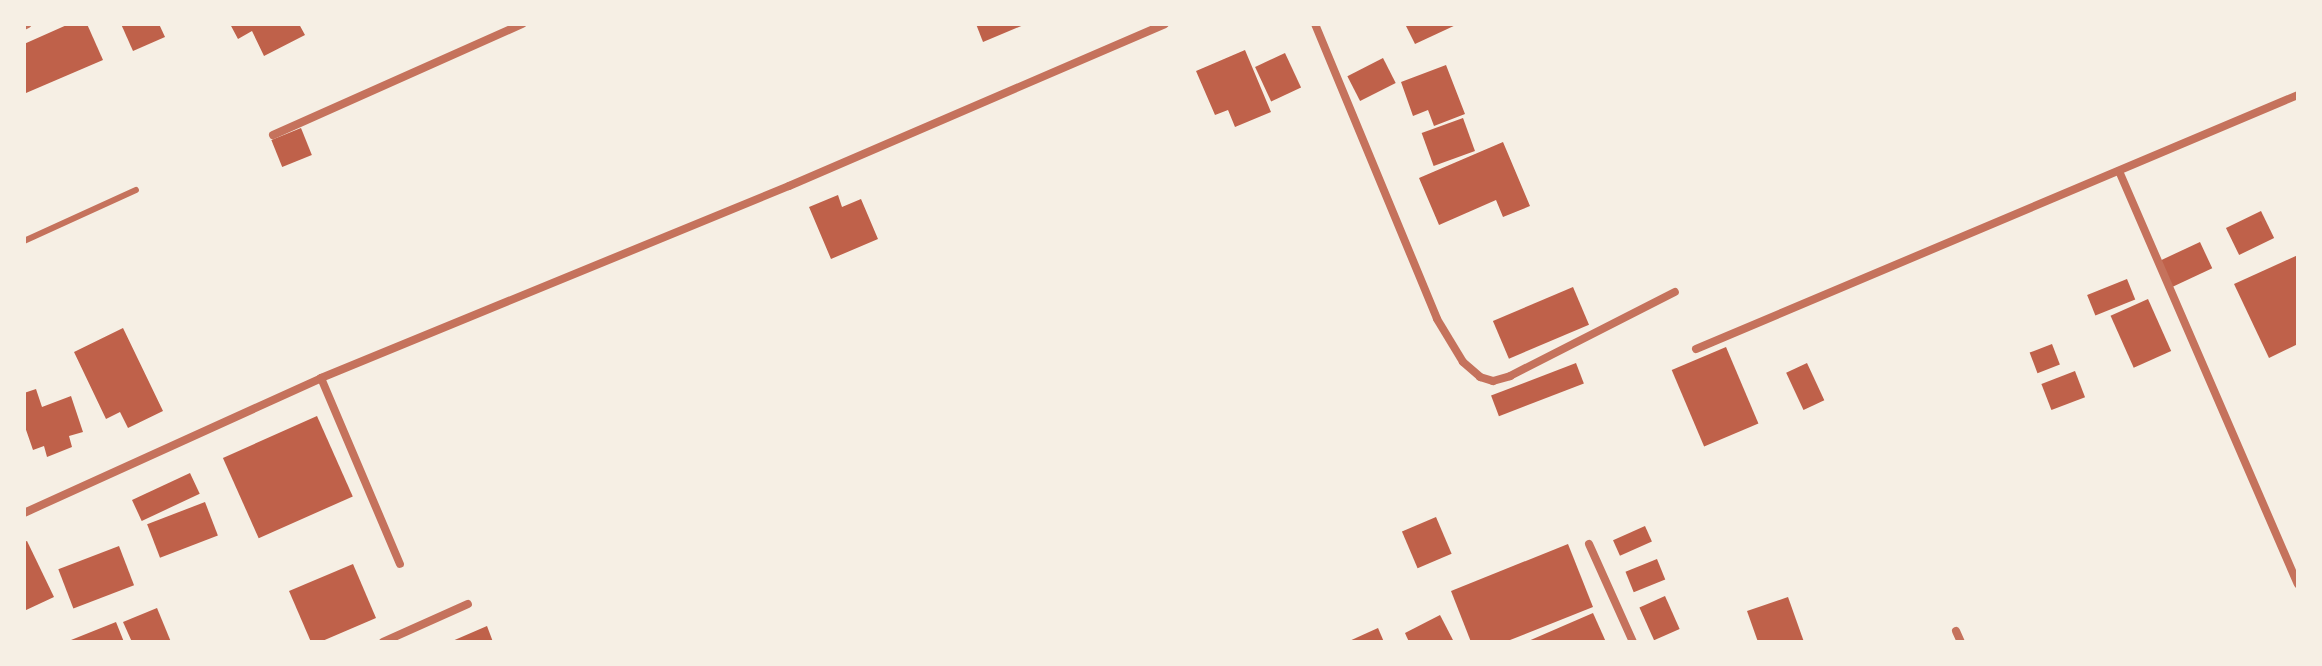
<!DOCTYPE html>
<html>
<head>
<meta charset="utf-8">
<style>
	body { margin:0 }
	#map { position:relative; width:2322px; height:666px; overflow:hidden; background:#f6efe4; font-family:"Varela Round",sans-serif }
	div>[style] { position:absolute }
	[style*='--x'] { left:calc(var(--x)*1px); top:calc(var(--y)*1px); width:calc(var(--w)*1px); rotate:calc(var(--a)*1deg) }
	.building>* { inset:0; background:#bf614a; transform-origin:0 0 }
	.service>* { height:6px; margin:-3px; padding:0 3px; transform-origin:3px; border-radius:3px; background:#c5725c }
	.minor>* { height:8px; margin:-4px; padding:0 4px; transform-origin:4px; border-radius:4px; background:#c5725c }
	span { translate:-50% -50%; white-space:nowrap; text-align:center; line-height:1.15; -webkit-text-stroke:8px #f6efe4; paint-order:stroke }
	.frame { position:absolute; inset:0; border:26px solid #f6efe4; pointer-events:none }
</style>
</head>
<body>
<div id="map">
	<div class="building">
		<i style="clip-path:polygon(69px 24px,87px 24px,103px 60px,26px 93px,24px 44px)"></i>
		<i style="clip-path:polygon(121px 24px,159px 24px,165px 37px,133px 51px)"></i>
		<i style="clip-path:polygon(230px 24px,299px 24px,305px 35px,264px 56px,252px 31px,238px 39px)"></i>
		<i style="clip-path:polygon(976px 24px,1026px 24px,983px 42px)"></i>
		<i style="clip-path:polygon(1405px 24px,1458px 24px,1415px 44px)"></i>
		<i style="clip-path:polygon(1245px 50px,1271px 112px,1235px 127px,1228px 110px,1215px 115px,1196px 71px)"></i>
		<i style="left:1285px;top:53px;width:38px;height:33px;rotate:65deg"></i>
		<i style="left:1383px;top:58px;width:28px;height:40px;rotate:63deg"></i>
		<i style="clip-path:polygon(1446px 65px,1465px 114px,1434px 126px,1428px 110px,1413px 116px,1401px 82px)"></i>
		<i style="left:1463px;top:118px;width:35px;height:44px;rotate:70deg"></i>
		<i style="left:301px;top:128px;width:29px;height:32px;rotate:68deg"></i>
		<i style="clip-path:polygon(1503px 142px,1530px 206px,1503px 217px,1496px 200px,1439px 225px,1419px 178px)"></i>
		<i style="clip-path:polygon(838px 195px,842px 207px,861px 199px,878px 239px,831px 259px,809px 207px)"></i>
		<i style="left:2261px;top:211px;width:30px;height:39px;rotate:64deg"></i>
		<i style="left:2200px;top:242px;width:29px;height:46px;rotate:65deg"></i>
		<i style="clip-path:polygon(2298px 255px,2298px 344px,2269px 358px,2234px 284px)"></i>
		<i style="left:2127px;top:279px;width:22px;height:43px;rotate:68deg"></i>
		<i style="left:1573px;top:287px;width:41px;height:87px;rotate:67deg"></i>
		<i style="left:2148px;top:299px;width:57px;height:41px;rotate:66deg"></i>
		<i style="clip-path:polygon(123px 328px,163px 411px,128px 428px,120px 412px,106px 419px,74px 352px)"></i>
		<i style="left:2052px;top:344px;width:22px;height:24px;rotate:69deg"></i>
		<i style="left:1726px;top:347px;width:83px;height:59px;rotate:67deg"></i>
		<i style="left:1576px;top:363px;width:22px;height:91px;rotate:69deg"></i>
		<i style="left:1807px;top:363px;width:41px;height:23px;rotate:65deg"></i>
		<i style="left:2075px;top:371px;width:28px;height:36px;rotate:69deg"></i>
		<i style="clip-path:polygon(36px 389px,42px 407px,71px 396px,83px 432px,69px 436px,72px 447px,47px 457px,44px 446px,33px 450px,24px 424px,24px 393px)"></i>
		<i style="left:317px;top:416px;width:88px;height:103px;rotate:66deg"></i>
		<i style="left:190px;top:473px;width:23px;height:64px;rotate:65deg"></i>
		<i style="left:205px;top:502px;width:36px;height:62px;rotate:69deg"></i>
		<i style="left:1436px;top:517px;width:40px;height:37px;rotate:67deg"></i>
		<i style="left:1645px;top:526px;width:17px;height:35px;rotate:66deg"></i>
		<i style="clip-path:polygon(27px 541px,54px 597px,24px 611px,24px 542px)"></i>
		<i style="clip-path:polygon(1568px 544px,1593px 607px,1505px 642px,1471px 642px,1451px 591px)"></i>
		<i style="left:119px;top:546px;width:42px;height:65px;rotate:69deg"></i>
		<i style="left:1657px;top:559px;width:22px;height:34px;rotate:68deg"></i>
		<i style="clip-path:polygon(353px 564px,376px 618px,320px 642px,311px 642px,289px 591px)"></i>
		<i style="left:1665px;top:596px;width:36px;height:28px;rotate:66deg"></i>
		<i style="clip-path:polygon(1788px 597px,1804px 642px,1758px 642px,1747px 611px)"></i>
		<i style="clip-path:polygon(157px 608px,171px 642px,132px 642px,123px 622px)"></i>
		<i style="clip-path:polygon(1593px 613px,1606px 642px,1526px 642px)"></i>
		<i style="clip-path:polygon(1440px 615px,1454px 642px,1409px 642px,1405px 633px)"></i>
		<i style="clip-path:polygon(116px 622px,124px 642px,66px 642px)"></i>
		<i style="clip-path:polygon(487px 626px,493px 642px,450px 642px)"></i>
		<i style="clip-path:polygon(1378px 628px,1384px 642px,1347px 642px)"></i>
	</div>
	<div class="service">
		<i style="--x:24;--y:241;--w:123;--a:-24.5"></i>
	</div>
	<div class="minor">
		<i style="--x:1315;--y:24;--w:319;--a:67.5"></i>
		<i style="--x:1437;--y:319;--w:50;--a:58.8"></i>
		<i style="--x:1463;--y:362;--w:23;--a:41"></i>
		<i style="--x:1480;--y:377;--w:14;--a:17"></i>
		<i style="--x:1493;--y:381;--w:18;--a:-16"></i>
		<i style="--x:1510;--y:376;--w:185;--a:-27"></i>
		<i style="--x:24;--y:26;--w:4;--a:-27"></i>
		<i style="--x:273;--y:135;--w:273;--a:-24"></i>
		<i style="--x:2119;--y:171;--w:450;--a:66.6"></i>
		<i style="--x:1696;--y:349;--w:653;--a:-22.88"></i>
		<i style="--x:321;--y:378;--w:202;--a:67"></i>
		<i style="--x:24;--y:513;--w:326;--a:-24.4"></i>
		<i style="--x:321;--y:378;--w:506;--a:-22.31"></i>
		<i style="--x:789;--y:186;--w:409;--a:-23.3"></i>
		<i style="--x:1589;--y:544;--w:107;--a:65.8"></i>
		<i style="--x:1956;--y:631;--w:12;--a:66"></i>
		<i style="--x:383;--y:642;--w:93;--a:-24.1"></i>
	</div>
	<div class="frame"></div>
</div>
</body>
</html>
